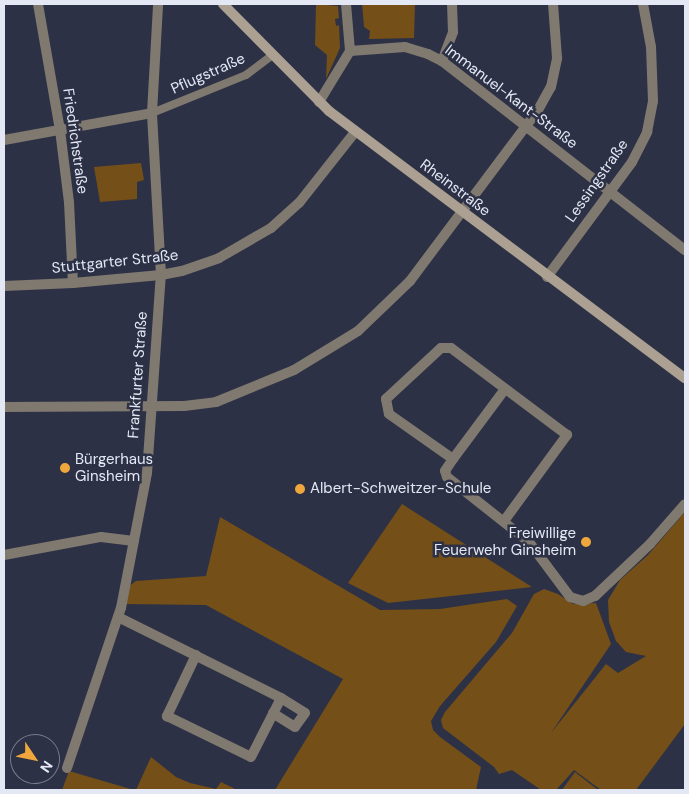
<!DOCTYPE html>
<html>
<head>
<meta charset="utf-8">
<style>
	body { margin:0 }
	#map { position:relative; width:689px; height:794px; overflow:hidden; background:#2d3145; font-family:"DM Sans",sans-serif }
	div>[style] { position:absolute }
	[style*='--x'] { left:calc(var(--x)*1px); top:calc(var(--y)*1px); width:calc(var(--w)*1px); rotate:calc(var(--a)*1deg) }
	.green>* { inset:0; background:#744f18 }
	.pedestrian>* { height:8px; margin:-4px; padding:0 4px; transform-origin:4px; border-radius:4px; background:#807970 }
	.minor>* { height:10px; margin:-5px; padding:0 5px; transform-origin:5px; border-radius:5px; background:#807970 }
	.secondary>* { height:10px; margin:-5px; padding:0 5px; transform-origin:5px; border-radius:5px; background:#aba091 }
	.dots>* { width:14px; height:14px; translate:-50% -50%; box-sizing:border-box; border:2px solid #2d3145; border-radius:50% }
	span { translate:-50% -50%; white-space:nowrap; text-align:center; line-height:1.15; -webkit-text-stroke:5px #2d3145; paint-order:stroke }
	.street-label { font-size:15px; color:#e4e8f5 }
	.poi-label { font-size:15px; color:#e4e8f5 }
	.left { translate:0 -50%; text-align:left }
	.right { translate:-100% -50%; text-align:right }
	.frame { position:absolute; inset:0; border:5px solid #e4e8f5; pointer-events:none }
	.north { position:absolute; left:10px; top:734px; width:50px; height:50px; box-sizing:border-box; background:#2d3145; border:1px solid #767a8b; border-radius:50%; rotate:124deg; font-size:14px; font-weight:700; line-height:20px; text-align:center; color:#e4e8f5 }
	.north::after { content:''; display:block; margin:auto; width:18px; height:22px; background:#efa73d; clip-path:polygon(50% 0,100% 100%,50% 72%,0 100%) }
</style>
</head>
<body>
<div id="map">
	<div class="green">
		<i style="clip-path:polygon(316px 4px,338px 6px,339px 18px,335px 19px,336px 26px,339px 25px,340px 48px,326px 79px,327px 55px,315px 45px)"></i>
		<i style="clip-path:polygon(362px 4px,415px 4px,414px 38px,369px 39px,370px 31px,364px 27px)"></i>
		<i style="clip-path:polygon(141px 163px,144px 180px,137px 182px,137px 199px,100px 202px,94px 167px)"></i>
		<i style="clip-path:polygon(402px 504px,532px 587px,388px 603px,348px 583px)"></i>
		<i style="clip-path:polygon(685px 512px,685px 724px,636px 790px,601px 790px,574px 770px,556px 790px,541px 790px,512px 770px,499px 774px,494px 767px,443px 728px,441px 720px,445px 712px,512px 633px,534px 594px,544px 589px,558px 594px,573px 604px,596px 603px,611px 644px,551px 733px,606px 664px,618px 673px,646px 656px,626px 652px,616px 641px,609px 622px,608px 600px,620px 580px,648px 555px)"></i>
		<i style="clip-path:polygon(220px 517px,380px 610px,440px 609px,507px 599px,517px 606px,496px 642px,440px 706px,431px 721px,433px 730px,440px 737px,481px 767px,476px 790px,275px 790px,343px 679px,206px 605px,124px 604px,128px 587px,136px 581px,206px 576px)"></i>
		<i style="clip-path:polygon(151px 757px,176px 777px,190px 783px,216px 789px,221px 782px,237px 790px,136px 790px)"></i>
		<i style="clip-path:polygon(69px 771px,134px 790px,62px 790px)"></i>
		<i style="clip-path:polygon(575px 772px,598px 790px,562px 790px)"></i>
	</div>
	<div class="pedestrian">
		<i style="--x:152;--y:113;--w:101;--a:-22"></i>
		<i style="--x:246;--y:75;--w:34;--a:-37"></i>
	</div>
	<div class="minor">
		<i style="--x:38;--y:4;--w:128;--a:80.1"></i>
		<i style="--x:60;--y:130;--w:73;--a:82.9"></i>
		<i style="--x:69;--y:202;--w:81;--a:87.2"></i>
		<i style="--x:346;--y:4;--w:47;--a:85.1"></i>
		<i style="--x:442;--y:61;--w:31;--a:-69"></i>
		<i style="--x:453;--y:32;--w:28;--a:-92"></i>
		<i style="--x:319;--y:102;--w:60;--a:-58.7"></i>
		<i style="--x:350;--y:51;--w:55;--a:-4.2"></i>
		<i style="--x:405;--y:47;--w:24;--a:17"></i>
		<i style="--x:428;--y:54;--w:16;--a:27"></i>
		<i style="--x:442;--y:61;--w:308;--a:37.9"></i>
		<i style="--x:4;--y:140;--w:150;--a:-10.3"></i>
		<i style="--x:547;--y:277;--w:143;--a:-53.5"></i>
		<i style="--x:632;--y:162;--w:34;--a:-63"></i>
		<i style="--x:647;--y:132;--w:32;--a:-79"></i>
		<i style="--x:653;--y:101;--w:54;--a:-92.1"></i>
		<i style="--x:651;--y:47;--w:44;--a:-100.5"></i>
		<i style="--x:4;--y:286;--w:69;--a:-2.5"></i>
		<i style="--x:73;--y:283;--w:88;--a:-5.2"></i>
		<i style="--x:161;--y:275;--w:21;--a:-11"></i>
		<i style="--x:182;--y:271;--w:39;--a:-19"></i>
		<i style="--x:219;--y:258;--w:60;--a:-30"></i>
		<i style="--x:271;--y:228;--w:38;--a:-42"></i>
		<i style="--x:299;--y:203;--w:90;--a:-51.7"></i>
		<i style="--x:4;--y:407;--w:180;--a:-0.3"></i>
		<i style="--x:184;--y:406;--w:32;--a:-7"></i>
		<i style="--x:216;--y:402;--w:84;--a:-22.3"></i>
		<i style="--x:294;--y:370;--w:75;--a:-31.4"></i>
		<i style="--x:358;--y:331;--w:72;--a:-43.9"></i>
		<i style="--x:410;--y:281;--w:214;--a:-53.2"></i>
		<i style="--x:538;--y:110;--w:26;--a:-61"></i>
		<i style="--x:551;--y:87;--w:30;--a:-78"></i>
		<i style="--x:557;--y:58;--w:54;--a:-94.2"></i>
		<i style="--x:453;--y:459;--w:87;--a:-53.4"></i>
		<i style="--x:504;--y:521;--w:107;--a:-53.8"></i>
		<i style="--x:567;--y:435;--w:145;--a:-143.1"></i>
		<i style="--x:451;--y:348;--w:10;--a:180"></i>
		<i style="--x:441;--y:348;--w:75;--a:137.2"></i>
		<i style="--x:386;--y:399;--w:15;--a:79"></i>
		<i style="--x:389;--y:414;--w:78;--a:35.1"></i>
		<i style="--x:453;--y:459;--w:14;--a:124"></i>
		<i style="--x:445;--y:471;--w:6;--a:72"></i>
		<i style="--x:447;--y:477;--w:105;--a:38.4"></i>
		<i style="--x:529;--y:542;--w:69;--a:53.3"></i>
		<i style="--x:570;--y:597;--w:14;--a:17"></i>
		<i style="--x:583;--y:601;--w:13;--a:-23"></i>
		<i style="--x:595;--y:596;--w:76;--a:-43.4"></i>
		<i style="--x:650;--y:544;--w:53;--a:-48.8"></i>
		<i style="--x:4;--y:555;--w:99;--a:-10.5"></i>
		<i style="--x:101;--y:537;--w:33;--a:7"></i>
		<i style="--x:118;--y:617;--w:182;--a:26.4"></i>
		<i style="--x:281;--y:698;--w:28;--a:32"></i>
		<i style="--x:305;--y:713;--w:17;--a:126"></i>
		<i style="--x:295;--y:727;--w:26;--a:-148"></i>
		<i style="--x:196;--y:655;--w:68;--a:115.4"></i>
		<i style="--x:167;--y:716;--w:93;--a:26"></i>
		<i style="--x:251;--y:757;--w:66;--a:-63"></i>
		<i style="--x:67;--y:768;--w:169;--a:-71.4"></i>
		<i style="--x:121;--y:608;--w:137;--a:-79.1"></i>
		<i style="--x:147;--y:473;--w:198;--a:-86"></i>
		<i style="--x:161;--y:275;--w:162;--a:-93.2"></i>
		<i style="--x:152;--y:113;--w:109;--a:-86.8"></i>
	</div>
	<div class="secondary">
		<i style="--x:223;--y:4;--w:151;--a:45.3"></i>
		<i style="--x:329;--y:111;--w:445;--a:36.9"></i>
	</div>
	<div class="dots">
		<i style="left:65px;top:468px;background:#efa73d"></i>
		<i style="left:300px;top:489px;background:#efa73d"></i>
		<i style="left:586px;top:542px;background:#efa73d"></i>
	</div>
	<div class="street-label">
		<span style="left:208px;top:74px;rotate:-24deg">Pflugstraße</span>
		<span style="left:511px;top:97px;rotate:37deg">Immanuel-Kant-Straße</span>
		<span style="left:75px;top:141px;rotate:82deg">Friedrichstraße</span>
		<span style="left:597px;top:181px;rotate:-55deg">Lessingstraße</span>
		<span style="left:455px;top:188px;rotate:37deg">Rheinstraße</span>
		<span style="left:115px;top:262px;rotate:-6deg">Stuttgarter Straße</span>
		<span style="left:138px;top:375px;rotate:-86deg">Frankfurter Straße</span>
	</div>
	<div class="poi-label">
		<span class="left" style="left:75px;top:468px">Bürgerhaus<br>Ginsheim</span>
		<span class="left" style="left:310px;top:489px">Albert-Schweitzer-Schule</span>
		<span class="right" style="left:576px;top:542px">Freiwillige<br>Feuerwehr Ginsheim</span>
	</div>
	<div class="frame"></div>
	<div class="north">N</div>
</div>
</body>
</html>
